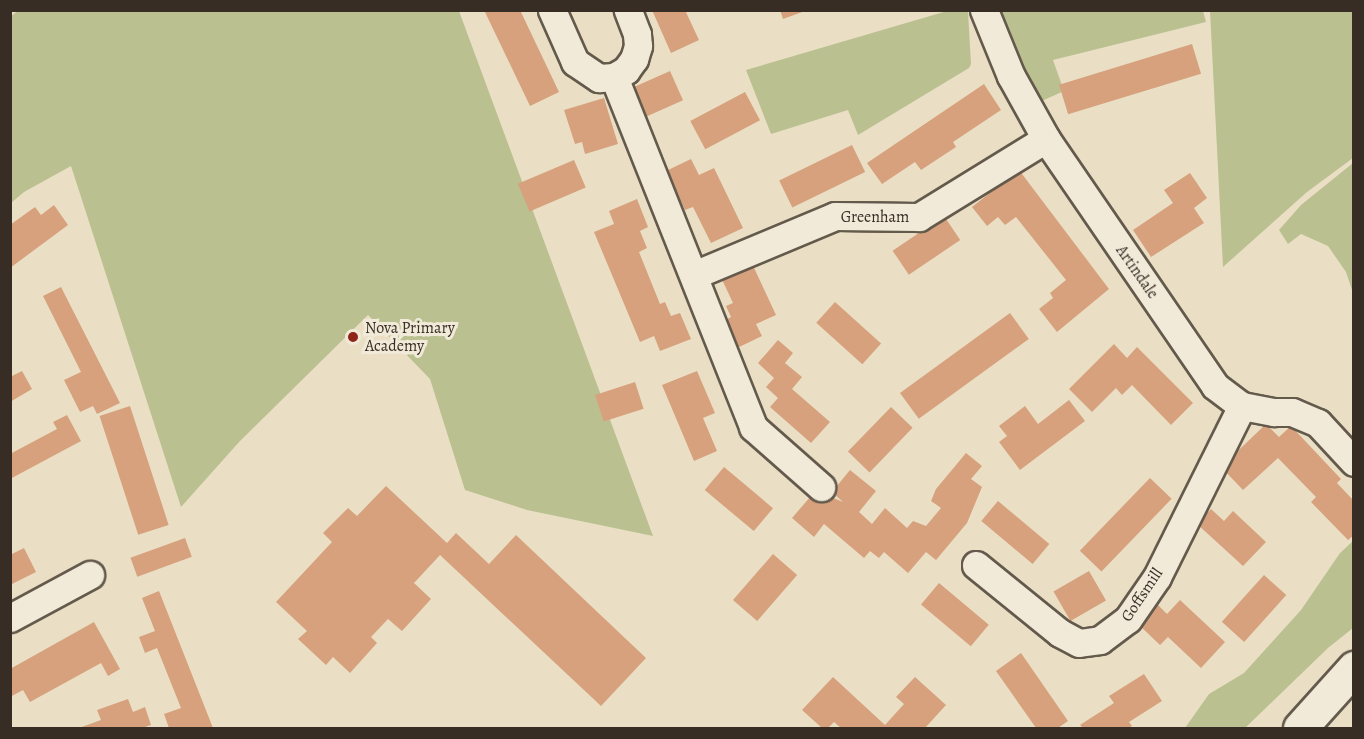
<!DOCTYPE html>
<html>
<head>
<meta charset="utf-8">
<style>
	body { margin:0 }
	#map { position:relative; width:1364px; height:739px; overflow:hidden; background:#eadfc5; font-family:Alegreya,serif }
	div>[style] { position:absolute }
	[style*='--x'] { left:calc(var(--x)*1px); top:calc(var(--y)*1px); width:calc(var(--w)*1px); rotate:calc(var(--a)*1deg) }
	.green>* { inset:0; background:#bbc091 }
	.building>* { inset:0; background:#d6a17c; transform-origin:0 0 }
	.roads { filter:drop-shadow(2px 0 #645a4c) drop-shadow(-2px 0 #645a4c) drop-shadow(0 2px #645a4c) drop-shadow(0 -2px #645a4c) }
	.street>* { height:27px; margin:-13.5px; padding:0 13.5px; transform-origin:13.5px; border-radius:13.5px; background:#f1ead9 }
	.secondary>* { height:33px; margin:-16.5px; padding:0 16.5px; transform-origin:16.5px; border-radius:16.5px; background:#f1ead9 }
	.dots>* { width:16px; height:16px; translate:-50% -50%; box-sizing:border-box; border:3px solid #f1ead9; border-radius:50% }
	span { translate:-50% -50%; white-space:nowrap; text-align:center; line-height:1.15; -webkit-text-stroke:6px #f1ead9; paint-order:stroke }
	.street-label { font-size:16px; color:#382d24 }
	.poi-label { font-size:16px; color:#382d24 }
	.left { translate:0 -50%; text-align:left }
	.frame { position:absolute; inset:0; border:12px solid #382d24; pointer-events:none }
</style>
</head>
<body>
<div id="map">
	<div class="green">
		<i style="clip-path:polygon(19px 10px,459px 11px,653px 536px,527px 510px,465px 490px,430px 379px,368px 315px,240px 441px,181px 507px,71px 166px,24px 192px,11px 203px,10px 17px)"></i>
		<i style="clip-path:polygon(947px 11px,968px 11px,971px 64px,969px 68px,858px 135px,848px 110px,771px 134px,746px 70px)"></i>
		<i style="clip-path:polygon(996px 11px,1203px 11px,1206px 22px,1053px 60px,1064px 91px,1035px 104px)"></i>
		<i style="clip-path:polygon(1210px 11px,1353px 11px,1353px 158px,1307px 192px,1223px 267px)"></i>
		<i style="clip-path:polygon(1353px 163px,1353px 293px,1346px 272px,1328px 246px,1301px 234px,1288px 244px,1279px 230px,1301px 205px)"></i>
		<i style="clip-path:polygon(1353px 541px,1353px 628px,1328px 648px,1245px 728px,1185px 728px,1209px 694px,1244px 673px,1301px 610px,1340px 553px)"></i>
	</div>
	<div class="building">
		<i style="clip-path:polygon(484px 10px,520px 10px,559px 92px,530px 106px)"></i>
		<i style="clip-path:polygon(652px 10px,685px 10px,699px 40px,671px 53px)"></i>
		<i style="clip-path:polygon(780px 10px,805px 10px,805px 11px,783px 19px)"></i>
		<i style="left:1192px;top:44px;width:31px;height:139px;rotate:73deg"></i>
		<i style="left:670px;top:71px;width:32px;height:43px;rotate:66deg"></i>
		<i style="clip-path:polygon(984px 84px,1001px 110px,953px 142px,956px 147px,921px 170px,915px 162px,882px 184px,867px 163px)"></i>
		<i style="left:745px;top:92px;width:32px;height:62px;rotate:62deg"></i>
		<i style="clip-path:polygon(604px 98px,618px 144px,585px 154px,582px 142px,575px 144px,564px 110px)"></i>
		<i style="left:852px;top:145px;width:30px;height:81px;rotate:64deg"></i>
		<i style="clip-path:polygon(691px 159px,699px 175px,714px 168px,743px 228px,711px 243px,693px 207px,685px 210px,666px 171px)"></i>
		<i style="left:574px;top:160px;width:30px;height:61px;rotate:67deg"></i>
		<i style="clip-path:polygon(1019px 170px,1109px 289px,1057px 332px,1039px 309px,1053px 298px,1050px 293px,1066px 280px,1016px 217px,1005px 225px,998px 217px,987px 226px,972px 207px)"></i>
		<i style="clip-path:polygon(1190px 173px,1207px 198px,1194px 208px,1204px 223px,1151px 257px,1133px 230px,1173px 203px,1164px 190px)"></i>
		<i style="clip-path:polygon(637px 199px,648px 227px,640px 231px,647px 248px,639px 252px,660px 304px,665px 302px,671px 316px,680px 313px,691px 339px,660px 351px,654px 336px,640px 342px,594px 232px,614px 224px,609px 211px)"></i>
		<i style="clip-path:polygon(54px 205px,68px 225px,10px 268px,10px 225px,35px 207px,41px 215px)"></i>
		<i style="left:944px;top:216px;width:29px;height:62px;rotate:56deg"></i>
		<i style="clip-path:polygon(749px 257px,776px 315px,756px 324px,762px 336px,735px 349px,722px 322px,731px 317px,726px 306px,733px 303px,718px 271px)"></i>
		<i style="clip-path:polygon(61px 287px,120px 403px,97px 414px,93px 406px,80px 412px,64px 380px,81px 372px,43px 296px)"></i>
		<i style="left:835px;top:302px;width:62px;height:28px;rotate:42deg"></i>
		<i style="left:1010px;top:313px;width:32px;height:136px;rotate:54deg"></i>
		<i style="clip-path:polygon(778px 340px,793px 353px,785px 363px,802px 377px,792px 389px,830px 422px,811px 443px,770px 407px,778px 398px,766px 387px,774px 378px,758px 363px)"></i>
		<i style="clip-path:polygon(1114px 344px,1127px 358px,1137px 347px,1193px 403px,1171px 425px,1132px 385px,1122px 395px,1116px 388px,1092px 412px,1069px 389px)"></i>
		<i style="clip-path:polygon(22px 371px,32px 389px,10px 402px,10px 377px)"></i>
		<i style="clip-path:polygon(697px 371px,715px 413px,703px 418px,717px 451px,694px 461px,662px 385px)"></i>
		<i style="left:635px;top:382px;width:28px;height:42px;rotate:72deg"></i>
		<i style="clip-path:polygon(1069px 400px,1085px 421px,1020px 470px,999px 442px,1007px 436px,999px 426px,1025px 406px,1038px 424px)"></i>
		<i style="left:130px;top:406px;width:125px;height:32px;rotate:72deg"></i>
		<i style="left:891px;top:407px;width:30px;height:62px;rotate:44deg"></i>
		<i style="clip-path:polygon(67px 415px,81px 441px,10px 479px,10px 454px,57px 429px,53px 422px)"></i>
		<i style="clip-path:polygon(1266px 424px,1279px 437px,1291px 426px,1341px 479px,1337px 483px,1354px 501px,1354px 535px,1348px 540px,1311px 502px,1316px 497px,1278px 458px,1243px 490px,1221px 467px)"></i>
		<i style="clip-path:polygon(966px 453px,982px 466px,971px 479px,982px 487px,967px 523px,936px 560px,926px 552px,908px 573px,884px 552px,879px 558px,870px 551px,864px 558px,824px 524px,814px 537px,792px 518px,811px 496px,820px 503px,826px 495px,843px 502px,832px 492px,850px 470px,876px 491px,859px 512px,872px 524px,885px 508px,907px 528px,913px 521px,926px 526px,941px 508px,931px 501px,936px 489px)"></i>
		<i style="left:724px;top:467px;width:64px;height:30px;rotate:40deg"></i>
		<i style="left:1150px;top:478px;width:30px;height:101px;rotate:44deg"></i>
		<i style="clip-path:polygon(386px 486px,447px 543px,456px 533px,489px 564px,516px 535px,646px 658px,601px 706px,440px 555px,414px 583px,431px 599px,402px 631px,388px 619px,371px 637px,377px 643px,350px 673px,333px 657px,326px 665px,298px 639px,307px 631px,276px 602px,332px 542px,323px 533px,348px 508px,357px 516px)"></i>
		<i style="left:998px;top:501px;width:67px;height:26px;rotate:40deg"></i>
		<i style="clip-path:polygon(1211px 509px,1224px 521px,1233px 511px,1266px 542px,1243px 566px,1197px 524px)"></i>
		<i style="left:185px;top:538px;width:20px;height:58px;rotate:70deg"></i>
		<i style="clip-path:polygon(24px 548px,36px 572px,10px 585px,10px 555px)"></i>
		<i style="left:773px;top:554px;width:32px;height:61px;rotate:41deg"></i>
		<i style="left:1089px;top:571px;width:34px;height:41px;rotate:60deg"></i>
		<i style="left:1264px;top:575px;width:30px;height:63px;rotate:42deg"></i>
		<i style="left:939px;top:583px;width:65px;height:28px;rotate:40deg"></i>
		<i style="clip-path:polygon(159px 591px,213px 728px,169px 728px,164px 714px,181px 708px,157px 648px,145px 653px,139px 637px,155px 631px,142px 598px)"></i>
		<i style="clip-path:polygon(1180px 600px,1225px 642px,1201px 668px,1168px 637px,1160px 645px,1137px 623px,1156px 603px,1167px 614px)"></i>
		<i style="clip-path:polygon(94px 622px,120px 669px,108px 676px,101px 663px,30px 702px,23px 690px,10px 697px,10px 669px)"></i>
		<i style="clip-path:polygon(1021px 653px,1068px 721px,1058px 728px,1036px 728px,996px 671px)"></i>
		<i style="clip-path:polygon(1144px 674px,1162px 701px,1129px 722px,1132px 726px,1128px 728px,1083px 728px,1080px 725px,1114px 703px,1109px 696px)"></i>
		<i style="clip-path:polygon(833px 677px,885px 725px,904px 704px,896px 697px,915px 677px,946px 705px,925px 728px,841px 728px,834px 722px,828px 728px,822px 728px,802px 710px)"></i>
		<i style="clip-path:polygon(128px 699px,133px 712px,145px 707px,151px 725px,142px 728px,79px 728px,101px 720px,97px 710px)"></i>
	</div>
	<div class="roads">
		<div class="street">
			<i style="--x:552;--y:10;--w:57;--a:66.1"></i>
			<i style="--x:575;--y:62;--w:29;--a:34"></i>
			<i style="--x:599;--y:78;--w:15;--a:-4"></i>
			<i style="--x:614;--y:77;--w:14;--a:-30"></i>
			<i style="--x:626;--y:70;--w:14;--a:-54"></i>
			<i style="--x:634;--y:59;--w:14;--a:-73"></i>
			<i style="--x:638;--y:46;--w:12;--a:-95"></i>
			<i style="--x:637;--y:34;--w:26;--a:-111"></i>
			<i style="--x:984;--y:10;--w:71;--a:67.8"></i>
			<i style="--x:1011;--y:76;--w:72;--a:60.9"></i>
			<i style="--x:1046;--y:139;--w:299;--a:55.6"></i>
			<i style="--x:1215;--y:386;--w:34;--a:37"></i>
			<i style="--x:1242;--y:406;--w:33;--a:11"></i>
			<i style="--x:1274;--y:412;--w:18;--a:0"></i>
			<i style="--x:1292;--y:412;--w:28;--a:23"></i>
			<i style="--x:1318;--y:423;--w:53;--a:47.3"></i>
			<i style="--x:614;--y:77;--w:377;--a:68.3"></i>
			<i style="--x:753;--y:427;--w:91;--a:41.4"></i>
			<i style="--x:694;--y:275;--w:153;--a:-22.7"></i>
			<i style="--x:835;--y:216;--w:84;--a:0.7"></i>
			<i style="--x:919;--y:217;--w:149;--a:-31.6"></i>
			<i style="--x:976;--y:565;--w:108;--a:39"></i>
			<i style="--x:1060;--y:633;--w:21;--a:28"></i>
			<i style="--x:1079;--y:643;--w:21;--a:-8"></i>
			<i style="--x:1100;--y:640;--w:35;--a:-37"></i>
			<i style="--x:1128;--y:619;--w:51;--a:-55.4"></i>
			<i style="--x:1157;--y:577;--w:191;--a:-63.6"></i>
			<i style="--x:10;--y:618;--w:91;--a:-28.3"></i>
		</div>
		<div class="secondary">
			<i style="--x:1300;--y:728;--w:81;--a:-48"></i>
		</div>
	</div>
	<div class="dots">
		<i style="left:353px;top:337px;background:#8f2418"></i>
	</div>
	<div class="street-label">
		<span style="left:875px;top:217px">Greenham</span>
		<span style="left:1137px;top:272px;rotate:55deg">Artindale</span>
		<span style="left:1142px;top:595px;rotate:-56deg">Goffsmill</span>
	</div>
	<div class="poi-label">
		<span class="left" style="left:365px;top:337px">Nova Primary<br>Academy</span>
	</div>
	<div class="frame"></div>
</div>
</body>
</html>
